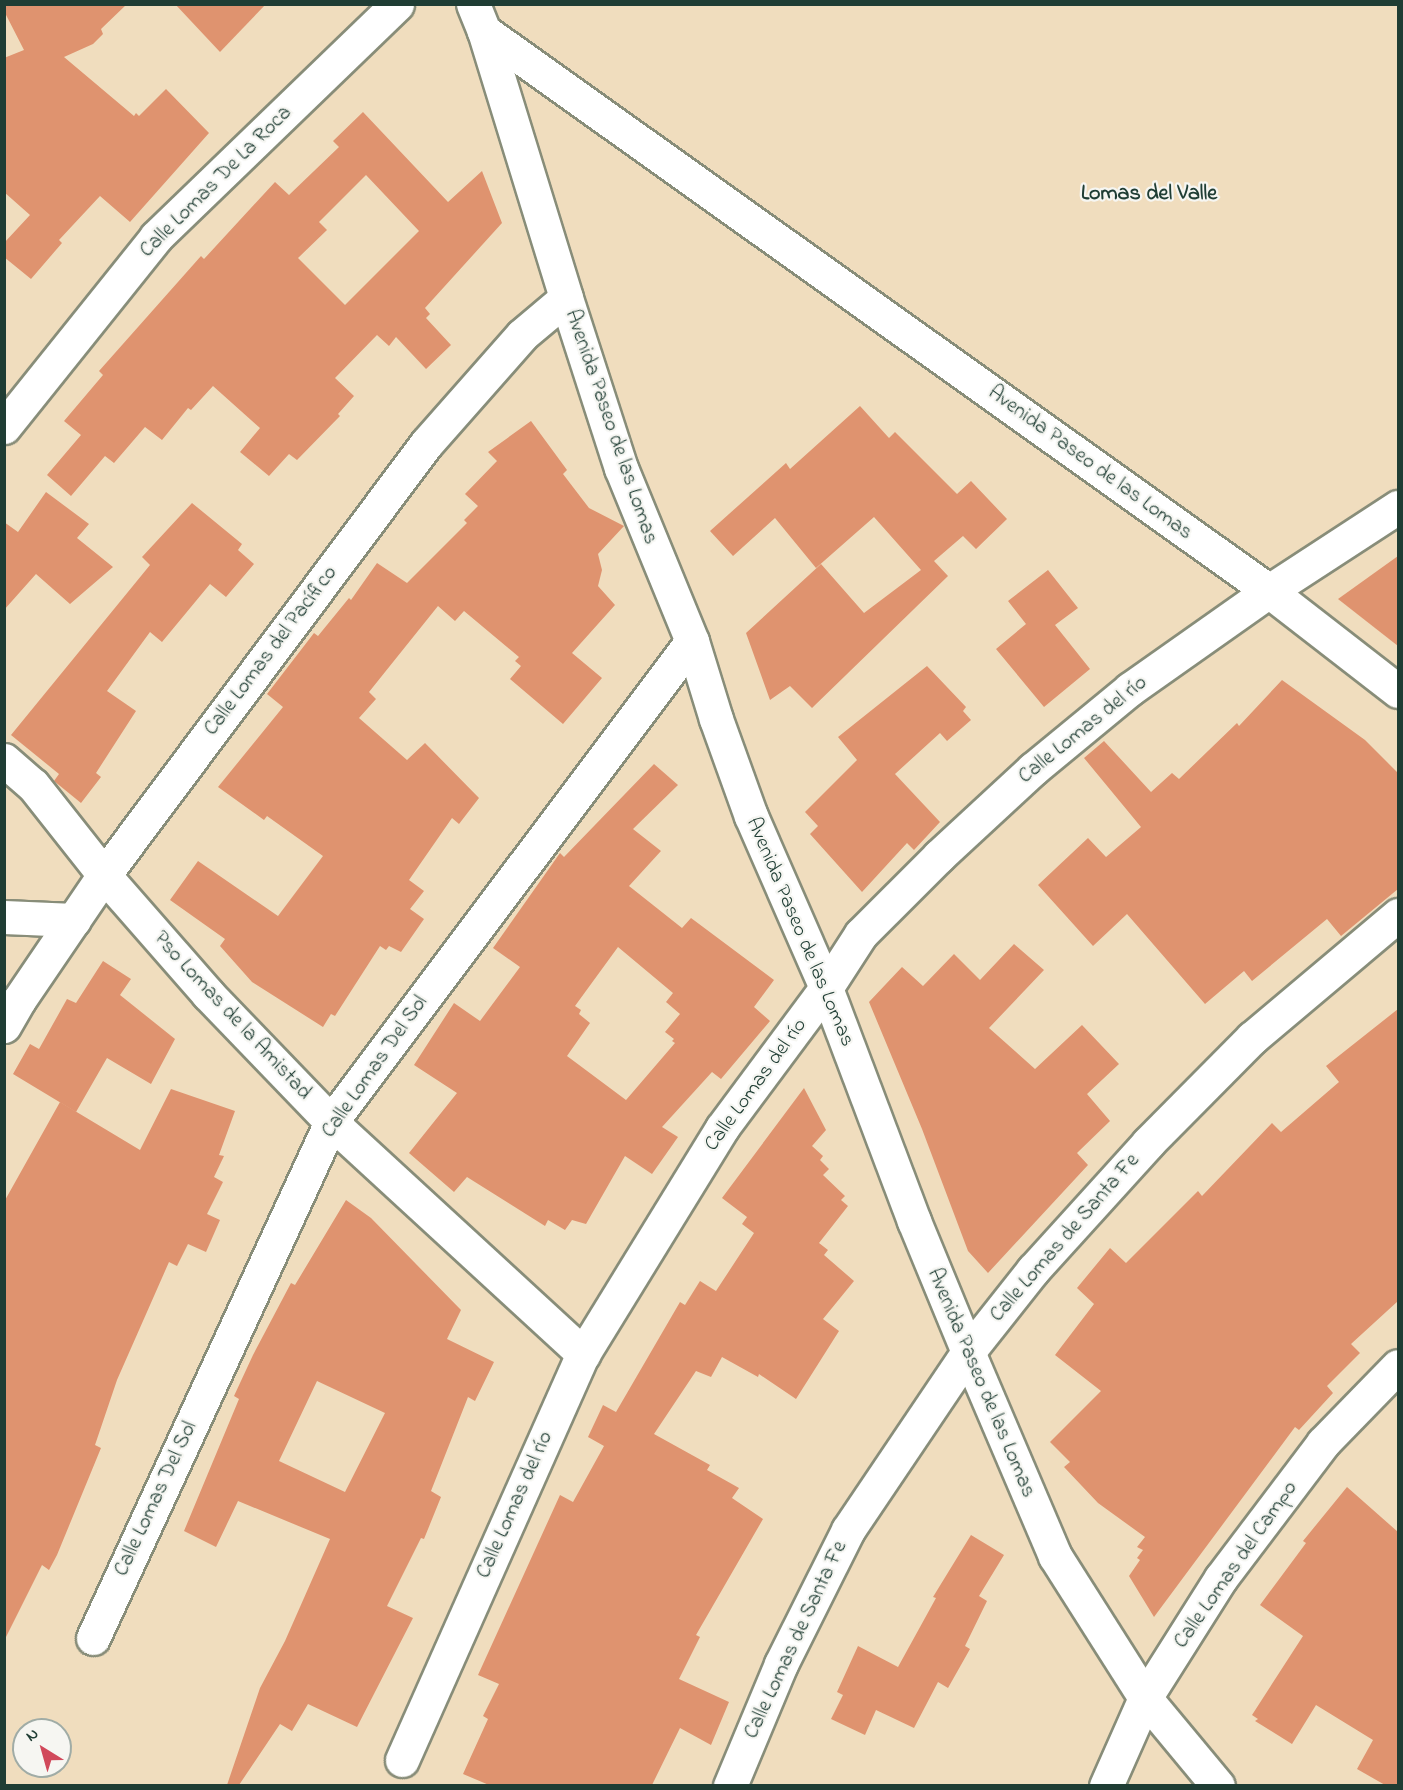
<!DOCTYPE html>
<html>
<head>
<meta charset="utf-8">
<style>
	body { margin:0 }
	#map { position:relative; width:1403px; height:1790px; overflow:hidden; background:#f0ddbe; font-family:"Indie Flower",sans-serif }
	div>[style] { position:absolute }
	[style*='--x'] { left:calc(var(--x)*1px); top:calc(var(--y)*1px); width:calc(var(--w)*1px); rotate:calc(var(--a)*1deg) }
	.building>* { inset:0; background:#df936f }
	.roads { filter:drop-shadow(2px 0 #888d79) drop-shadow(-2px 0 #888d79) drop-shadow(0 2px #888d79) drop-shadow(0 -2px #888d79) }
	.minor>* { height:33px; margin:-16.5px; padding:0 16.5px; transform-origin:16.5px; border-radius:16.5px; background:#fff }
	.tertiary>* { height:33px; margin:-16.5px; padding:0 16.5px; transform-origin:16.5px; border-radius:16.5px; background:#fff }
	span { translate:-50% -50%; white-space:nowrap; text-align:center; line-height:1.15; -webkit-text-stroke:4.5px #f6f6f2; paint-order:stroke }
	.street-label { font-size:21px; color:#1f3d34 }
	.neighbourhood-label { font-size:22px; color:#1f3d34; font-weight:700 }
	.frame { position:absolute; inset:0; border:6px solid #1f3d34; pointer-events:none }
	.north { position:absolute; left:12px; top:1718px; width:60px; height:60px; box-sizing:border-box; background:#f6f6f2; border:2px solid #a0aca6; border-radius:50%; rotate:323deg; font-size:16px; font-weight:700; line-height:24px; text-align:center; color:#1f3d34 }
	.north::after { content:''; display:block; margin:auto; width:21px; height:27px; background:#d1495b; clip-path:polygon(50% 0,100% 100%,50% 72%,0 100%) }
</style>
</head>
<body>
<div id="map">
	<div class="building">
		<i style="clip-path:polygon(4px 4px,127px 4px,101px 29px,103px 34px,93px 44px,64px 57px,134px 116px,136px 113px,139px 116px,166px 89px,209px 133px,130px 222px,100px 196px,59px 240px,62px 243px,31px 279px,4px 257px,4px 243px,30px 215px,4px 192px,4px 58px,24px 50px,4px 11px)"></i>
		<i style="clip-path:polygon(175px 4px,266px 4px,220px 52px)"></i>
		<i style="clip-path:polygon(evenodd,363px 112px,448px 202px,482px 171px,502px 223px,425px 308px,430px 314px,426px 318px,451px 345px,426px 369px,396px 337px,389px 346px,377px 335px,335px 378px,354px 396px,338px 414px,340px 416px,297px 460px,289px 454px,269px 476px,240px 452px,260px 428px,213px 386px,191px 410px,188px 408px,162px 440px,145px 427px,114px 463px,105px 456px,71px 496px,47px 475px,81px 435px,64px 421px,103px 375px,99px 371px,201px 256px,204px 259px,275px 182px,289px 195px,339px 147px,333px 141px,363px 112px,366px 175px,419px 231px,345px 305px,298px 258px,327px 230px,319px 222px,366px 175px)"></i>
		<i style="clip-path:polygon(860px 406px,889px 438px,895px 432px,957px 494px,971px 481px,1007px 519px,976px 549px,963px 536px,934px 561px,948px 576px,812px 708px,790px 686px,770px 700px,746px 633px,821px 564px,864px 613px,921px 570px,874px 517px,816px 568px,775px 518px,733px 556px,710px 531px,786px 463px,790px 469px)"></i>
		<i style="clip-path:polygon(531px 421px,567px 470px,563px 474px,589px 508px,624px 526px,598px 554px,602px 570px,598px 586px,615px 605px,572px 653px,602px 678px,563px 724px,510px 679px,521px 666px,515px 661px,519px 657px,464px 611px,455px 621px,438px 606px,369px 692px,376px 699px,359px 718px,407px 760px,425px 743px,479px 798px,459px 824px,452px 818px,409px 880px,424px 891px,410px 909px,424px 919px,401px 952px,389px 946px,386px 950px,380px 946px,335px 1016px,331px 1014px,323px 1027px,252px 982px,220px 946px,225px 939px,170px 900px,198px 861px,278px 916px,323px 856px,267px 816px,264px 820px,218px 787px,283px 707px,267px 694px,314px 633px,318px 636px,349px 598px,351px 600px,377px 563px,407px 583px,467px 523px,464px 520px,478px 506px,465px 494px,497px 461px,488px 452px)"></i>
		<i style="clip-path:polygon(46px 492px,89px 524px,77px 538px,113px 567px,70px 604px,36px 574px,4px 610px,4px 522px,18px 532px)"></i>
		<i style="clip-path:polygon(192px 503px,242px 544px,238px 550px,254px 564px,226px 597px,210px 584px,162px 642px,150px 632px,107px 691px,136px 711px,96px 773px,101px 777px,81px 803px,54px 781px,59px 774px,11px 735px,150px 565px,142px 557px)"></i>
		<i style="clip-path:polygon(1398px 556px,1398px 646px,1338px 599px)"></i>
		<i style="clip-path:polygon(1048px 570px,1078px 608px,1055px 625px,1090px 669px,1044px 707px,996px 649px,1026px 624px,1008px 601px)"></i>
		<i style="clip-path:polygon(927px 666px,966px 707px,963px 711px,971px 720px,947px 741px,940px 733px,895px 774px,940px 822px,914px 850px,907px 843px,862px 892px,810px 834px,818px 826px,805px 812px,857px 760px,838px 737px)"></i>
		<i style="clip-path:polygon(1282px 680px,1365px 740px,1398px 773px,1398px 889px,1341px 936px,1327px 919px,1252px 981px,1244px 971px,1205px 1004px,1127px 914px,1093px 946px,1038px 885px,1088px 838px,1106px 857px,1141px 827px,1084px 758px,1104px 741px,1151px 792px,1172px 773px,1179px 779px,1237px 723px,1239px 726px)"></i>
		<i style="clip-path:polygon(evenodd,654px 764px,678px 785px,633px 829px,661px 851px,629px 886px,682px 928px,691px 918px,774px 980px,754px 1007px,770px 1021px,721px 1079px,712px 1072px,662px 1127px,678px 1137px,652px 1174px,625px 1156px,586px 1224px,572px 1220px,565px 1230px,548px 1220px,545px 1226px,467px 1177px,454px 1192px,409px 1153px,457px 1093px,414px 1065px,454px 1003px,480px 1021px,520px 967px,493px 948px,560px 853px,564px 857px,654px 764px,618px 947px,673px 993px,666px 1002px,680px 1014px,665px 1032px,674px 1039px,672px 1041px,675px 1043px,626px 1100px,567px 1056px,590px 1023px,579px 1014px,581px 1010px,575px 1006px,618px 947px)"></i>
		<i style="clip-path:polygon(1014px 944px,1044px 970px,989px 1028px,1035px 1069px,1082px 1025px,1119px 1064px,1087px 1094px,1110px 1121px,1077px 1153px,1088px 1165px,988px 1273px,968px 1251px,922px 1129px,869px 1002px,902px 967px,923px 986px,954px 954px,980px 980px)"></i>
		<i style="clip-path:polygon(103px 961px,131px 979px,120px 995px,175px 1039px,151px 1084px,107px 1058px,76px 1112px,13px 1074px,30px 1044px,39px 1049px,67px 999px,76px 1003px)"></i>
		<i style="clip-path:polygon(1398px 1009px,1398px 1301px,1351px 1344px,1360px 1353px,1327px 1386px,1333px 1393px,1299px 1430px,1295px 1427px,1154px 1617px,1129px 1576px,1140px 1560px,1137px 1558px,1143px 1550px,1137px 1547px,1145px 1537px,1098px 1503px,1064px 1467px,1070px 1462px,1050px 1442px,1101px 1391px,1055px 1355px,1094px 1304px,1077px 1288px,1110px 1248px,1126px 1263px,1198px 1191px,1202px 1196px,1272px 1123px,1281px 1132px,1339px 1082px,1326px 1066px)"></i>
		<i style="clip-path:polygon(804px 1088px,826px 1130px,812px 1146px,823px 1156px,820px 1160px,829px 1169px,823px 1175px,845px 1196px,841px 1200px,848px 1206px,819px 1243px,828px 1250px,824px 1255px,854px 1281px,823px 1319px,839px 1331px,796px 1399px,759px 1374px,758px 1377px,722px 1357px,711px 1377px,696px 1371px,654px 1434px,710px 1465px,707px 1470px,739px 1488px,732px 1498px,763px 1519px,696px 1635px,700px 1637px,679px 1679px,729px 1702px,711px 1745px,680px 1728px,652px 1785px,489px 1785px,463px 1774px,488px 1719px,483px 1716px,499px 1684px,478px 1675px,560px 1495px,573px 1502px,604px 1446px,588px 1437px,603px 1405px,616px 1412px,680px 1302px,685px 1305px,700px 1281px,716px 1291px,754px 1233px,742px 1224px,747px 1217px,722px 1198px)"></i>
		<i style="clip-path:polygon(171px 1089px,235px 1111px,219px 1155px,224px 1156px,214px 1177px,223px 1182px,207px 1214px,220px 1220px,206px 1252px,188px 1244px,177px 1266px,169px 1262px,117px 1380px,95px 1445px,101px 1448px,57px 1555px,49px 1570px,42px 1565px,4px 1641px,4px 1202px,60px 1102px,140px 1150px)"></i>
		<i style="clip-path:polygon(evenodd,346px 1200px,371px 1218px,461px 1310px,447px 1339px,494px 1362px,475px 1401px,468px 1397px,431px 1491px,441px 1497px,424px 1539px,421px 1538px,387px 1606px,413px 1618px,357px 1727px,308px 1704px,292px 1731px,280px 1724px,239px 1785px,227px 1785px,260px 1688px,285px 1641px,330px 1539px,238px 1501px,216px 1547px,184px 1531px,239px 1399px,234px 1396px,253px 1355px,291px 1283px,295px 1285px,346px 1200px,317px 1381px,385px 1413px,345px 1492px,279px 1461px,317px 1381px)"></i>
		<i style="clip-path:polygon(1347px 1487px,1398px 1532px,1398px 1785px,1385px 1785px,1357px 1769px,1373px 1740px,1316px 1705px,1292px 1744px,1255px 1721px,1258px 1719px,1252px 1715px,1303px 1636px,1260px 1605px,1306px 1543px,1303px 1541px)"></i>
		<i style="clip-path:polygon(971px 1535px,1004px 1555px,979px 1596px,987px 1601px,965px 1646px,970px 1649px,948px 1688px,938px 1682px,914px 1728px,876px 1710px,865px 1735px,831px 1719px,843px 1695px,837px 1692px,858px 1646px,898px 1667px,936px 1598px,933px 1597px)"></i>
	</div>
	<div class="roads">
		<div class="minor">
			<i style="--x:484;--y:31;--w:964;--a:35.5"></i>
			<i style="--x:1269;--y:591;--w:163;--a:37.8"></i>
			<i style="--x:4;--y:427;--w:243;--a:-51.3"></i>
			<i style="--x:156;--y:237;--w:335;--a:-44"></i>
			<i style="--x:4;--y:760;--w:38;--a:41"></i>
			<i style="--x:33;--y:785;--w:115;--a:51.7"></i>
			<i style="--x:104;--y:875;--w:158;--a:48.8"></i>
			<i style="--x:208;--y:994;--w:178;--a:46.1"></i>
			<i style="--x:331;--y:1122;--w:343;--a:42.6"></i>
			<i style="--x:4;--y:917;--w:70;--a:2.5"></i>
			<i style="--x:4;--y:1026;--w:30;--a:-60"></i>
			<i style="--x:19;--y:1000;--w:151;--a:-55.8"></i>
			<i style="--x:104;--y:875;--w:538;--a:-53.24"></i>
			<i style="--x:426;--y:444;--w:145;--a:-48.6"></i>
			<i style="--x:522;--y:335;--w:57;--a:-40.1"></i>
			<i style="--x:93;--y:1638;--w:568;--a:-65.24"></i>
			<i style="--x:331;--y:1122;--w:601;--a:-53.11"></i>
			<i style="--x:402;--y:1760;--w:445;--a:-66"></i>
			<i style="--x:583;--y:1354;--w:265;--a:-58.4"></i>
			<i style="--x:722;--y:1128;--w:174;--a:-53.4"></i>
			<i style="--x:826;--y:988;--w:64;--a:-57.1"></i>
			<i style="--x:861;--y:934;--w:110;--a:-45"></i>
			<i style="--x:939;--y:856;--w:128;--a:-42.8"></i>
			<i style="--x:1033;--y:769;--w:126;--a:-39.5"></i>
			<i style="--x:1130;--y:689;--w:170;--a:-35.2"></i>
			<i style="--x:1269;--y:591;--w:154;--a:-33.1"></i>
			<i style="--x:730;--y:1786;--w:132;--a:-67.3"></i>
			<i style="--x:781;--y:1664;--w:150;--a:-63.4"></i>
			<i style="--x:848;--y:1530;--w:215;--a:-56"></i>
			<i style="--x:968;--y:1352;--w:105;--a:-51.6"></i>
			<i style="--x:1033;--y:1270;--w:171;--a:-47.8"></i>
			<i style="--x:1148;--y:1143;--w:148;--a:-45.3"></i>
			<i style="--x:1252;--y:1038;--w:191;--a:-40.1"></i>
			<i style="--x:1106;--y:1786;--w:96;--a:-66.1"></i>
			<i style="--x:1145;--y:1698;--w:142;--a:-57.7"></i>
			<i style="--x:1221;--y:1578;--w:169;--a:-52.9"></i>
			<i style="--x:1323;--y:1443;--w:107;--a:-45.8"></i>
		</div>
		<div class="tertiary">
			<i style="--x:473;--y:4;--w:29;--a:68"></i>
			<i style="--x:484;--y:31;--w:279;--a:72.9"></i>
			<i style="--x:566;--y:298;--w:179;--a:72.1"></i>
			<i style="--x:621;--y:468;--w:187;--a:67.7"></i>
			<i style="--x:692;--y:641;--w:82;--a:72.9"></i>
			<i style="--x:716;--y:719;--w:103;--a:70.2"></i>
			<i style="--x:751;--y:816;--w:188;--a:66.4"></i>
			<i style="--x:826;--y:988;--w:249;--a:69.3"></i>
			<i style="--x:914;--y:1221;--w:142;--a:67.6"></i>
			<i style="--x:968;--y:1352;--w:222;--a:66.9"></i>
			<i style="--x:1055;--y:1556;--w:168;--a:57.6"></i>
			<i style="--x:1145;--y:1698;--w:114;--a:50.3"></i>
		</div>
	</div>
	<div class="street-label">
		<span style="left:216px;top:182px;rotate:-45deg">Calle Lomas De La Roca</span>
		<span style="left:611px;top:427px;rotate:71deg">Avenida Paseo de las Lomas</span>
		<span style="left:1090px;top:463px;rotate:36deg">Avenida Paseo de las Lomas</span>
		<span style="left:271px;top:651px;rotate:-53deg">Calle Lomas del Pacífico</span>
		<span style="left:1083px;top:730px;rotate:-39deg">Calle Lomas del río</span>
		<span style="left:800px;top:932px;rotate:67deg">Avenida Paseo de las Lomas</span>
		<span style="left:232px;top:1016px;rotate:47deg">Pso Lomas de la Amistad</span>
		<span style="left:375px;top:1067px;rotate:-55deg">Calle Lomas Del Sol</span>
		<span style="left:756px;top:1085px;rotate:-54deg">Calle Lomas del río</span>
		<span style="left:1065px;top:1238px;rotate:-49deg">Calle Lomas de Santa Fe</span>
		<span style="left:981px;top:1383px;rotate:67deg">Avenida Paseo de las Lomas</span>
		<span style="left:156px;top:1499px;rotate:-65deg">Calle Lomas Del Sol</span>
		<span style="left:515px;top:1505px;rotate:-66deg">Calle Lomas del río</span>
		<span style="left:1236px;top:1565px;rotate:-55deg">Calle Lomas del Campo</span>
		<span style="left:796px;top:1640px;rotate:-65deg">Calle Lomas de Santa Fe</span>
	</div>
	<div class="neighbourhood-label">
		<span style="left:1149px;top:195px">Lomas del Valle</span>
	</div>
	<div class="frame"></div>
	<div class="north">N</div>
</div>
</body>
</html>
